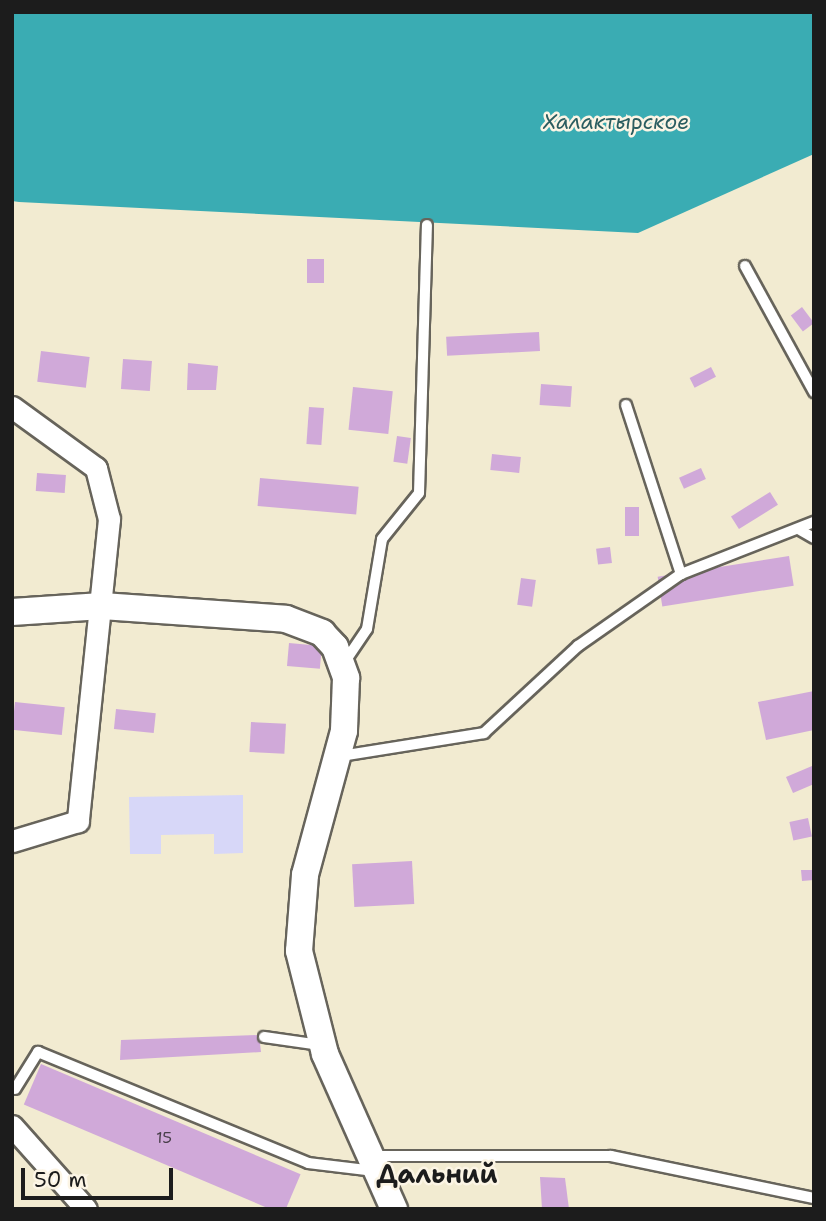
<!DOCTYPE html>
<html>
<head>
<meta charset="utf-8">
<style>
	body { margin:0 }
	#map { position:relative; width:826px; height:1221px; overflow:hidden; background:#f2ebd1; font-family:"Shantell Sans",sans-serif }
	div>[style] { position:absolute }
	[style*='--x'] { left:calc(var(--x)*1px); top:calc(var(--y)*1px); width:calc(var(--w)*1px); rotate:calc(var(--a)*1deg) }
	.built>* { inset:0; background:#d7d7f8 }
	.water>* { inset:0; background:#3aacb3 }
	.building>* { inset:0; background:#d0a9d9; transform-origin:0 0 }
	.roads { filter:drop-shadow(2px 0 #67645b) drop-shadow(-2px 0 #67645b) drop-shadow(0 2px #67645b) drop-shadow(0 -2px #67645b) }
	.service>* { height:10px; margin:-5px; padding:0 5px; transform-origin:5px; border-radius:5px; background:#fff }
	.minor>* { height:21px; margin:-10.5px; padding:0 10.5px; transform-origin:10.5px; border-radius:10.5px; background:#fff }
	.tertiary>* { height:26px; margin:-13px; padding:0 13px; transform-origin:13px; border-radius:13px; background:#fff }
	span { translate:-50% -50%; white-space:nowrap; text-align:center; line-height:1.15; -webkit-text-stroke:5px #fcf5e5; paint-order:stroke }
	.number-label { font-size:16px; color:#493f4b }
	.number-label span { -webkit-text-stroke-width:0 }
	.water-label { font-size:21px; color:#2a5d60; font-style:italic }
	.district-label { font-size:26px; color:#1c1c1c; font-weight:700 }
	.frame { position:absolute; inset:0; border:14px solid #1c1c1c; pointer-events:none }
	.scale { position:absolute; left:21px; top:1168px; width:152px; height:32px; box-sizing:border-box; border:4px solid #1c1c1c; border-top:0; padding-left:9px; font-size:21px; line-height:24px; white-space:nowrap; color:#1c1c1c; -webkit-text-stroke:5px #fcf5e5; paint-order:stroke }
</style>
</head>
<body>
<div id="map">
	<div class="built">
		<i style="clip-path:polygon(243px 795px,243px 853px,214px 854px,214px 834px,161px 835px,161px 854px,130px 854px,129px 797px)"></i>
	</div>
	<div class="water">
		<i style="clip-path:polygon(12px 12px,814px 12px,814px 154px,638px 233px,19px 202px,12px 201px)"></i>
	</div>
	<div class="building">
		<i style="left:307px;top:259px;width:17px;height:24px"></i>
		<i style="left:802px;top:307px;width:20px;height:14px;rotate:53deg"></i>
		<i style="left:539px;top:332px;width:19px;height:93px;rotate:87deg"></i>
		<i style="left:41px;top:351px;width:49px;height:31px;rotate:7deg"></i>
		<i style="left:123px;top:359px;width:29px;height:30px;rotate:4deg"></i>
		<i style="clip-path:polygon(188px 363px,218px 366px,216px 390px,187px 390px)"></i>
		<i style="left:711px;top:367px;width:11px;height:24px;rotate:63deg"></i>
		<i style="left:541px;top:384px;width:31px;height:21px;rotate:4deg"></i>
		<i style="left:353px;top:387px;width:40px;height:43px;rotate:6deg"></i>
		<i style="left:309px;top:407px;width:15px;height:37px;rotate:4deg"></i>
		<i style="left:397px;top:436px;width:14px;height:26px;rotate:8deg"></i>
		<i style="left:492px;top:454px;width:29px;height:16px;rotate:6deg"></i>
		<i style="left:701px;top:468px;width:12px;height:24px;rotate:66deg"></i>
		<i style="left:37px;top:473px;width:29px;height:18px;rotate:4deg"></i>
		<i style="left:260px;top:478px;width:99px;height:28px;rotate:5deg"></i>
		<i style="left:770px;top:492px;width:15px;height:46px;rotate:58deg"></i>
		<i style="left:625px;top:507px;width:14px;height:29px"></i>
		<i style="left:610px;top:547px;width:16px;height:14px;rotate:83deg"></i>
		<i style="left:789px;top:556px;width:30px;height:133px;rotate:81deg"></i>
		<i style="left:521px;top:578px;width:15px;height:27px;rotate:8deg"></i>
		<i style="left:289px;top:643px;width:33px;height:23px;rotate:5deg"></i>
		<i style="clip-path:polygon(814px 691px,814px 730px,766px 740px,758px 702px)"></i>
		<i style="left:15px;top:702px;width:50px;height:28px;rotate:6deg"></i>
		<i style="left:116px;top:709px;width:40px;height:20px;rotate:6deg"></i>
		<i style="left:251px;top:722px;width:35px;height:30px;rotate:3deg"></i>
		<i style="clip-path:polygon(812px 766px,814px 784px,793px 793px,786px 777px)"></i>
		<i style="left:808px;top:818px;width:19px;height:19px;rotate:78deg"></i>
		<i style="left:412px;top:861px;width:43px;height:60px;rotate:87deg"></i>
		<i style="clip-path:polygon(801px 870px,814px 870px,814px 880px,802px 881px)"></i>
		<i style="clip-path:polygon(259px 1035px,261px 1052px,120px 1060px,121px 1040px)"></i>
		<i style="left:41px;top:1064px;width:282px;height:44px;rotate:23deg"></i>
		<i style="clip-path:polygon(540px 1177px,565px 1178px,569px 1209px,542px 1209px)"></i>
	</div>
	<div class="roads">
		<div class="service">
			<i style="--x:745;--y:266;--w:144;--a:61.3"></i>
			<i style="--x:626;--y:405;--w:178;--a:72"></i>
			<i style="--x:800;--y:530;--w:16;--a:30"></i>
			<i style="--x:344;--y:663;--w:41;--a:-55.9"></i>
			<i style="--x:367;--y:629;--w:91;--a:-80.5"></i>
			<i style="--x:382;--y:539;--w:59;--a:-51.2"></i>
			<i style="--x:419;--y:493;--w:268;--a:-88.3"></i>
			<i style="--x:341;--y:756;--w:145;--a:-9.1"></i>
			<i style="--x:484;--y:733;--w:128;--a:-42.8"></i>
			<i style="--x:578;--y:646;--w:126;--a:-35"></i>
			<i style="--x:681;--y:574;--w:143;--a:-21.4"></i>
			<i style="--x:264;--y:1037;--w:57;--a:8.1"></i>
			<i style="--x:15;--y:1089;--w:44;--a:-58.1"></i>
			<i style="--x:38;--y:1052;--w:292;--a:22.3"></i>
			<i style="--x:308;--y:1163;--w:67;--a:6.8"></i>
			<i style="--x:373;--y:1156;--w:238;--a:0"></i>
			<i style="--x:611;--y:1156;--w:207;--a:11.7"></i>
		</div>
		<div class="minor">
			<i style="--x:12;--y:407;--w:104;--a:36"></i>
			<i style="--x:96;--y:468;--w:53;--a:75.7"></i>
			<i style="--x:109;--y:519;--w:304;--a:95.9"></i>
			<i style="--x:78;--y:821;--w:69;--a:163.1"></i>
			<i style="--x:12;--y:1126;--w:111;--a:48.3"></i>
		</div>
		<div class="tertiary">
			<i style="--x:12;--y:612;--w:90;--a:-3.8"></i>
			<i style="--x:102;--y:606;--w:184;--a:4"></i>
			<i style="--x:286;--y:619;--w:39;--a:21"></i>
			<i style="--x:322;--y:633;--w:19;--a:47"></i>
			<i style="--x:335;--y:647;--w:33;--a:70"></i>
			<i style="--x:346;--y:678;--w:53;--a:92.2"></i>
			<i style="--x:344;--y:731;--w:149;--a:105.2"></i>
			<i style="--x:305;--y:875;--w:76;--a:94.5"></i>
			<i style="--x:299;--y:951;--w:106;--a:75.8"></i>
			<i style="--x:325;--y:1054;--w:170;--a:66"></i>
		</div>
	</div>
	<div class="number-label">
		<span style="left:164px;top:1138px">15</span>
	</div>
	<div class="water-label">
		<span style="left:616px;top:122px">Халактырское</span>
	</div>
	<div class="district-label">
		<span style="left:437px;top:1174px">Дальний</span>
	</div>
	<div class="frame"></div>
	<div class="scale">50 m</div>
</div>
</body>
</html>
